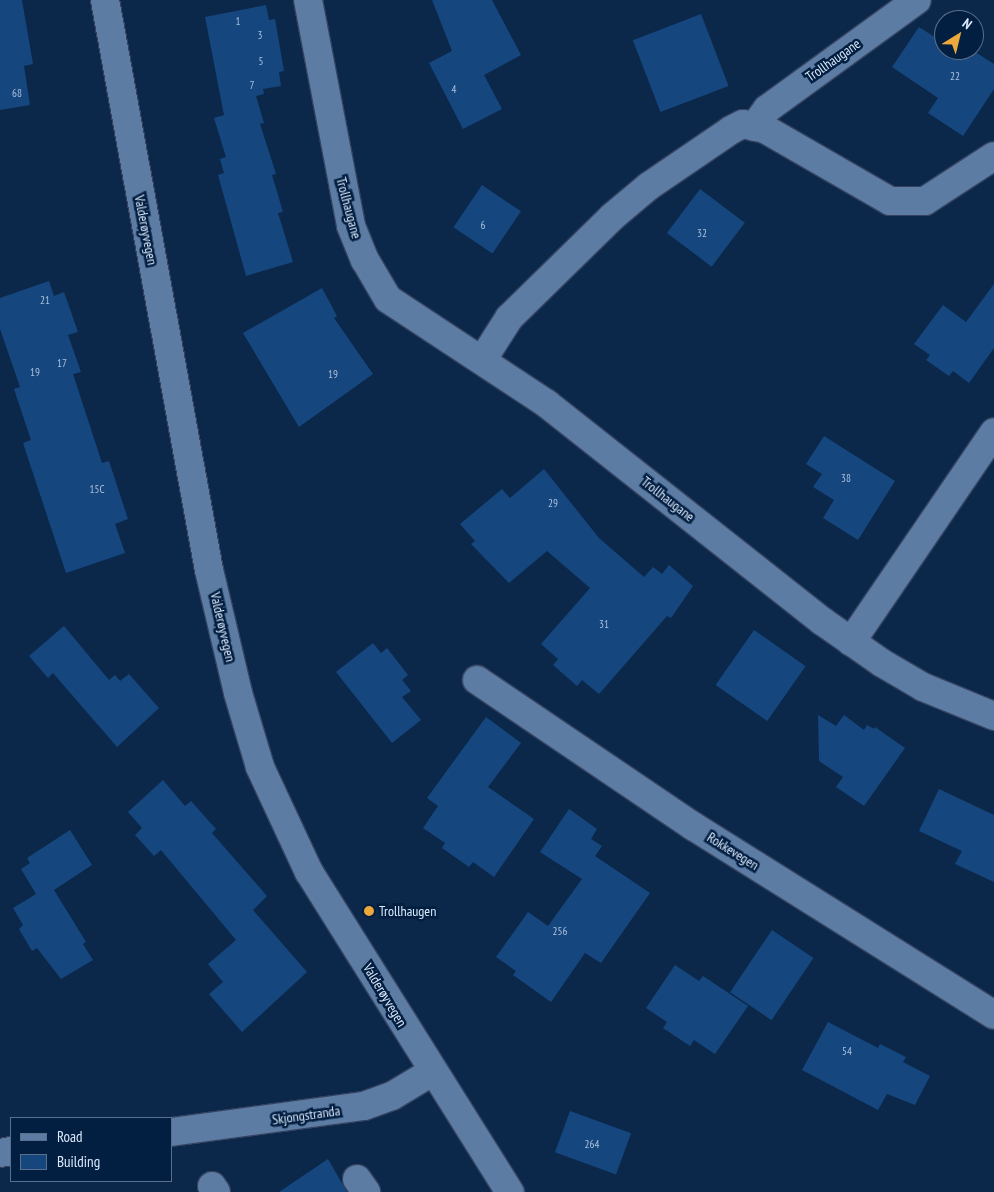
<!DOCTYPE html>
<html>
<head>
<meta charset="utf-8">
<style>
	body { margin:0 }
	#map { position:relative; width:994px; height:1192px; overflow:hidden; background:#0b284b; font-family:"PT Sans Narrow",sans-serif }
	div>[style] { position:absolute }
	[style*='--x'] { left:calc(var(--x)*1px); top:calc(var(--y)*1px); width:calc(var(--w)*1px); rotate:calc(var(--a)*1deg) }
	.building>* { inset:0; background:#16467e; transform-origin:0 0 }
	.roads { filter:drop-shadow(1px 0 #354361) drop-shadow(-1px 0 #354361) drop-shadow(0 1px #354361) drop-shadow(0 -1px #354361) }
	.minor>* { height:28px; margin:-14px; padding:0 14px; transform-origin:14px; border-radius:14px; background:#5c7ca4 }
	.secondary>* { height:28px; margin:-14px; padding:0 14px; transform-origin:14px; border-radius:14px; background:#5c7ca4 }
	.dots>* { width:14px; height:14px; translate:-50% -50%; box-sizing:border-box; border:2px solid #021e40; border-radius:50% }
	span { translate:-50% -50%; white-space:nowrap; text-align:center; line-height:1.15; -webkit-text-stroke:5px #021e40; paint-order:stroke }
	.number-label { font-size:11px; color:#aac0dc }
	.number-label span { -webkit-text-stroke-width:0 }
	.street-label { font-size:14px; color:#dbe9fc }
	.poi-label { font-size:14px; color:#dbe9fc }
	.left { translate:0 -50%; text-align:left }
	.legend { position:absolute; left:10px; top:1117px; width:162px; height:65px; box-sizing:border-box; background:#021e40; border:1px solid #596f8b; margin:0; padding:6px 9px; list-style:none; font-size:15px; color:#dbe9fc }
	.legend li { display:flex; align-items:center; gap:10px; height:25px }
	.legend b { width:25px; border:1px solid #596f8b }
	.north { position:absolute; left:934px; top:10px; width:50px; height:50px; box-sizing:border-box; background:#021e40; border:1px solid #596f8b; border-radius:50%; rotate:36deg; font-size:14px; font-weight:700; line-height:20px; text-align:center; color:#dbe9fc }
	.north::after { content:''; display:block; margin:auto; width:18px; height:22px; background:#eda83b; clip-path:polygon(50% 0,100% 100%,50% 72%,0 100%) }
</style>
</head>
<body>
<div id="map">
	<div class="building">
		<i style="clip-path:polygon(0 0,22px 0,33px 64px,24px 66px,30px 105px,0 110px)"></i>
		<i style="clip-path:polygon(432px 0,492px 0,521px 55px,484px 75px,502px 109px,463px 129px,429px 63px,452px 51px)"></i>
		<i style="clip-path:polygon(266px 5px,269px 20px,275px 19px,284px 71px,279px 72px,281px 86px,263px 89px,264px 94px,256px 96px,264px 123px,260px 124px,276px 174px,272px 175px,283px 212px,278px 213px,293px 262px,246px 276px,218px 175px,224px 173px,220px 159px,226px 157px,214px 118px,224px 115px,205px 17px)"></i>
		<i style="left:701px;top:14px;width:77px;height:73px;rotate:69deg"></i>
		<i style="clip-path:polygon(919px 27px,944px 43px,944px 50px,972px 50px,994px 64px,994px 89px,963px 136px,928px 113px,938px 98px,892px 67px)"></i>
		<i style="left:482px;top:185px;width:47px;height:51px;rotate:34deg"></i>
		<i style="left:700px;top:189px;width:56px;height:55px;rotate:37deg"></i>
		<i style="clip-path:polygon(49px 281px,54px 296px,64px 292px,78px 332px,68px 335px,81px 372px,73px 374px,102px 463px,109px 461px,128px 519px,115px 524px,125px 553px,66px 573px,23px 443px,31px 440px,14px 389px,20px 387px,0 329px,0 298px)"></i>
		<i style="clip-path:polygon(994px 284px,994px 348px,969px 383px,953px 371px,949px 376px,926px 360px,930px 355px,914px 344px,943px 305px,966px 322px)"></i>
		<i style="clip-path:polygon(322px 288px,337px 316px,334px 318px,373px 374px,299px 427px,243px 333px)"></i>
		<i style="clip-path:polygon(824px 436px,895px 481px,858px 540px,823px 518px,834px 500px,813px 487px,822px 474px,806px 464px)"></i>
		<i style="clip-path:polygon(544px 469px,599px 538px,644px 577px,653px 567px,662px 574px,669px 565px,693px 586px,671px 618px,667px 616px,599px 694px,582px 680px,577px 686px,553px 665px,558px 659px,541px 644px,590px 588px,547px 551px,509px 583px,471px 544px,475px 541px,460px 524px,502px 489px,510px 498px)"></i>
		<i style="clip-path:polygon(64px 626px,109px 680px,115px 675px,120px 681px,129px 674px,159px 708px,117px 747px,53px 673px,48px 678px,29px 656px)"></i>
		<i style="left:754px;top:630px;width:63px;height:67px;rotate:35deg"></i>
		<i style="clip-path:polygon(373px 643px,381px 653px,387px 648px,408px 675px,402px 680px,411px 691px,402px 697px,421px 720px,392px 743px,336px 672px)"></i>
		<i style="clip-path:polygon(818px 715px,836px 726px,844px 715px,864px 730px,867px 725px,874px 729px,875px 727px,905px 748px,864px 806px,836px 787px,843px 777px,819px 761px)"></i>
		<i style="clip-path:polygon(486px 717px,521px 743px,488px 787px,534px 819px,494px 877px,473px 862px,469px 867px,442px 848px,445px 843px,423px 828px,438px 806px,427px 798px)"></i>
		<i style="clip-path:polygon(163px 780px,185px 806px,191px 801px,216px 829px,212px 833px,267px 896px,253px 910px,307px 972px,242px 1032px,209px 994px,223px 982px,208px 964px,236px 940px,161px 850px,154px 856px,135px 835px,142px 828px,128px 812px)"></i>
		<i style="clip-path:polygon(939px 789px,994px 815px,994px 882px,955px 864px,962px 851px,919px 831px)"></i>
		<i style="clip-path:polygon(569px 809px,597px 829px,591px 839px,602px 846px,595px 856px,650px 893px,601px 963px,585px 953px,551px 1002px,513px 975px,516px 971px,496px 957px,528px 912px,548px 926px,582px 879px,540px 852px)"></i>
		<i style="clip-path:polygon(70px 830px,92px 865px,54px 890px,86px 942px,83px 944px,93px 960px,61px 979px,37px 948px,32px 951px,19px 929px,23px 925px,13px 908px,36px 894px,21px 869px,30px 863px,27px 858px)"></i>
		<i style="left:772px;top:930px;width:50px;height:75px;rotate:34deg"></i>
		<i style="clip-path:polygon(675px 965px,699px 981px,703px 976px,748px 1006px,715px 1054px,694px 1040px,690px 1046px,663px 1028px,667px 1022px,646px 1008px)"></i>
		<i style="clip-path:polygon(828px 1022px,878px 1048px,880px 1044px,906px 1057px,903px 1062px,930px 1076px,915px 1105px,887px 1094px,878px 1110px,802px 1070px)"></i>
		<i style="left:570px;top:1111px;width:65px;height:44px;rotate:20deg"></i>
		<i style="clip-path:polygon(328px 1159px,347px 1192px,279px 1192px)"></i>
	</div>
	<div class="roads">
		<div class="minor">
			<i style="--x:308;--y:0;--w:230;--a:79.2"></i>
			<i style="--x:351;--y:226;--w:37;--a:68"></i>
			<i style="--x:365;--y:260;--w:45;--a:59.5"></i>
			<i style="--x:388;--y:299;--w:191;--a:33.4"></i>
			<i style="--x:547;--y:404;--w:350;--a:38.3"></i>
			<i style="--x:822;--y:621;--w:73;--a:35"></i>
			<i style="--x:882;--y:663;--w:48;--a:30.3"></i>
			<i style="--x:923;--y:687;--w:77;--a:22.2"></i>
			<i style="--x:754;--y:127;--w:22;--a:-54"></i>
			<i style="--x:767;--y:109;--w:185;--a:-36"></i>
			<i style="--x:483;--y:359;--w:49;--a:-57.6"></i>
			<i style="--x:509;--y:318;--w:144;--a:-44.4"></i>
			<i style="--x:612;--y:217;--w:48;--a:-40"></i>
			<i style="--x:649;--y:186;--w:99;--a:-34.3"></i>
			<i style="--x:731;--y:130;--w:13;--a:-27"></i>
			<i style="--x:743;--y:124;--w:23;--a:13"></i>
			<i style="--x:765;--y:129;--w:144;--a:29.9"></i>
			<i style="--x:890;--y:201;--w:35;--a:0"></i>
			<i style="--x:925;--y:201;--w:82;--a:-33.1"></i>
			<i style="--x:851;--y:642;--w:254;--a:-55.7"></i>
			<i style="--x:477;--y:680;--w:261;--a:34.1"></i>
			<i style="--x:693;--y:826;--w:355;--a:32.1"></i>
			<i style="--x:171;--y:1132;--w:195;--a:-7.7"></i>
			<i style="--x:364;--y:1106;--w:30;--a:-20"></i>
			<i style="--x:392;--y:1096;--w:47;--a:-31"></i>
			<i style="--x:0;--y:1153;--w:11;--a:-10"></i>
			<i style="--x:357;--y:1179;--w:16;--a:55"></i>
			<i style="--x:212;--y:1186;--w:7;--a:56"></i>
		</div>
		<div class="secondary">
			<i style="--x:105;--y:0;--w:579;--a:79.66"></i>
			<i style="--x:209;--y:570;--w:126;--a:76.7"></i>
			<i style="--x:238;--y:693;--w:77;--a:73.4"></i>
			<i style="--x:260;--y:767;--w:116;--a:65"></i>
			<i style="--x:309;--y:872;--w:378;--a:57.9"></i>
		</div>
	</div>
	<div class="dots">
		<i style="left:369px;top:911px;background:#eda83b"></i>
	</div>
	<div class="number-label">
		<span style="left:238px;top:21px">1</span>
		<span style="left:260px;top:35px">3</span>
		<span style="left:261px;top:61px">5</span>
		<span style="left:955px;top:76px">22</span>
		<span style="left:252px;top:85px">7</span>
		<span style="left:454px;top:89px">4</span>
		<span style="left:17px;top:93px">68</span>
		<span style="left:483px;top:225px">6</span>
		<span style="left:702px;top:233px">32</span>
		<span style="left:45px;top:300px">21</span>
		<span style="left:62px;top:363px">17</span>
		<span style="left:35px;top:372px">19</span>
		<span style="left:333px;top:374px">19</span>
		<span style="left:846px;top:478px">38</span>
		<span style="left:97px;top:489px">15C</span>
		<span style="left:553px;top:503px">29</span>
		<span style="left:604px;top:624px">31</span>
		<span style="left:560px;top:931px">256</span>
		<span style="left:847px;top:1051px">54</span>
		<span style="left:592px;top:1144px">264</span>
	</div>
	<div class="street-label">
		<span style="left:833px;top:60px;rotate:-35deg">Trollhaugane</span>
		<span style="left:349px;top:208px;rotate:75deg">Trollhaugane</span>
		<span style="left:146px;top:230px;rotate:79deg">Valderøyvegen</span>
		<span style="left:668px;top:499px;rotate:38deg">Trollhaugane</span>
		<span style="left:223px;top:627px;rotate:77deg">Valderøyvegen</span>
		<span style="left:733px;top:851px;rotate:32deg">Rokkevegen</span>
		<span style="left:385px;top:995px;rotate:59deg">Valderøyvegen</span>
		<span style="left:306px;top:1115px;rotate:-8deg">Skjongstranda</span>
	</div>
	<div class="poi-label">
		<span class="left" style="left:379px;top:911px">Trollhaugen</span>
	</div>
	<ul class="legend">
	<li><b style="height:6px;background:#5c7ca4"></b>Road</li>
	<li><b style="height:14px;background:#16467e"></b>Building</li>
	</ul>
	<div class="north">N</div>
</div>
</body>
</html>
